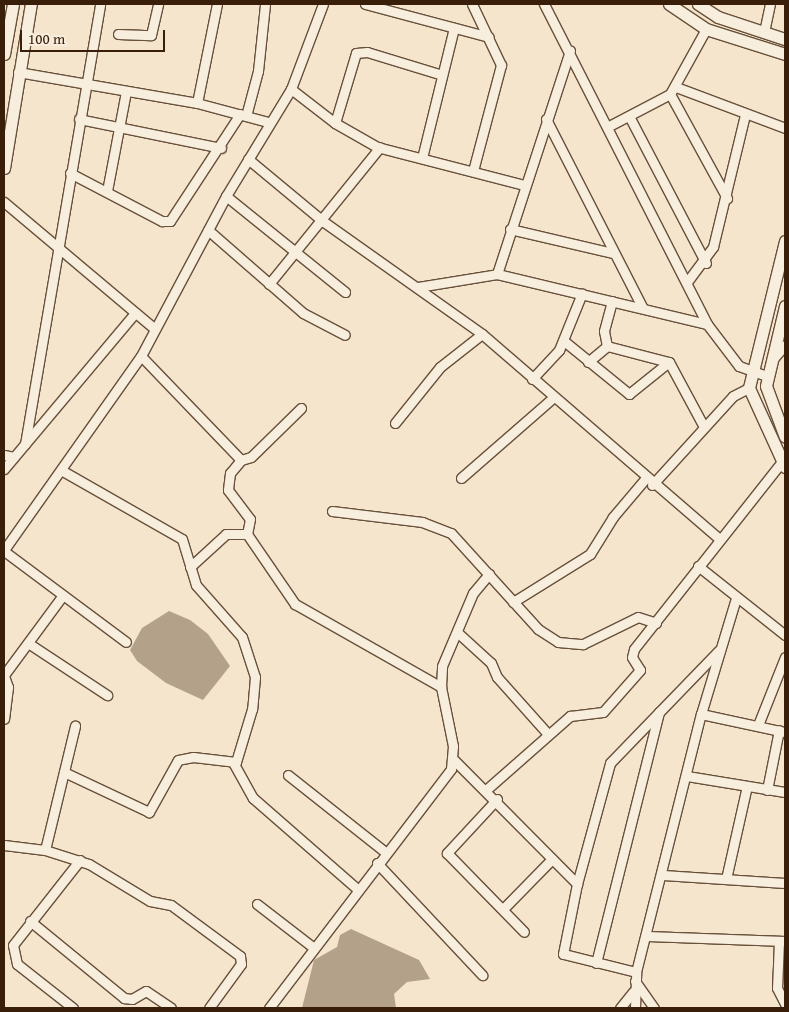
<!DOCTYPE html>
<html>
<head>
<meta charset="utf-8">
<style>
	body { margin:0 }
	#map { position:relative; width:789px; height:1012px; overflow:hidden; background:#f4e5cc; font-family:"Gentium Book Plus",serif }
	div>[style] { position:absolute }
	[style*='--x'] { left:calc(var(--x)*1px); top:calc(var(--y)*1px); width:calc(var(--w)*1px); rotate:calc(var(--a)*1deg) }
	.water>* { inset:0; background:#b4a18a }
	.roads { filter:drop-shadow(1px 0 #68503a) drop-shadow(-1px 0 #68503a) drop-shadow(0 1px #68503a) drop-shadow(0 -1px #68503a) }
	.street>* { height:9px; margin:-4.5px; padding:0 4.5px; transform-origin:4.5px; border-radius:4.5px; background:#f8eede }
	.secondary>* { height:11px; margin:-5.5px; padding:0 5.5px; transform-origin:5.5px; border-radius:5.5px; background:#f8eede }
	span { translate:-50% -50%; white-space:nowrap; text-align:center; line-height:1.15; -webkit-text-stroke:4px #f8eede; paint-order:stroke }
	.frame { position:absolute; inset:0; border:5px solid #391e0a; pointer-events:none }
	.scale { position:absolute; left:20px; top:30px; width:145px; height:22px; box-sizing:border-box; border:2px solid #391e0a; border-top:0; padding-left:6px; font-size:15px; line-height:18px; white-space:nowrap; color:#391e0a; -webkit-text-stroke:4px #f8eede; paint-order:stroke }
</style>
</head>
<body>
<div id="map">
	<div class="water">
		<i style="clip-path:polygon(169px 611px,190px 620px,208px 634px,230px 666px,203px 700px,166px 683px,137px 661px,130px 650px,142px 628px)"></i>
		<i style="clip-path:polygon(351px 929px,419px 960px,430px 979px,407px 982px,394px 994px,396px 1008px,302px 1008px,314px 960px,337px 947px,340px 935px)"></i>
	</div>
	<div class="roads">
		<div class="street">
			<i style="--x:365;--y:4;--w:128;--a:14.9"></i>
			<i style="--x:472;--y:4;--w:68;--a:64.6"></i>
			<i style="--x:501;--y:65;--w:110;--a:104.8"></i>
			<i style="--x:544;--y:4;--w:359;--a:63"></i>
			<i style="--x:707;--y:324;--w:53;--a:52.7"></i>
			<i style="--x:739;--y:366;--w:30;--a:20"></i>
			<i style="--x:764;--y:32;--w:29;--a:-78"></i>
			<i style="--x:118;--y:34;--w:33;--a:2"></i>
			<i style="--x:151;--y:35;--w:32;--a:-77"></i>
			<i style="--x:18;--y:72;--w:182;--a:9.8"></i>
			<i style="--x:197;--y:103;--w:73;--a:15"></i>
			<i style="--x:676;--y:87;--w:116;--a:20.6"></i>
			<i style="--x:291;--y:89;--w:56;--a:37.7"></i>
			<i style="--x:335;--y:123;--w:48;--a:29.7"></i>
			<i style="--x:377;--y:147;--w:152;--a:14.5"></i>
			<i style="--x:670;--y:94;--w:119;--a:61.3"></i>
			<i style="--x:197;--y:103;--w:101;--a:-78.6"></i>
			<i style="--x:246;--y:116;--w:47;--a:-75.1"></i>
			<i style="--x:258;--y:71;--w:67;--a:-84"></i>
			<i style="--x:629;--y:116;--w:166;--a:62.4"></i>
			<i style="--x:79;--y:119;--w:145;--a:11.5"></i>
			<i style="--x:546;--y:119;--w:211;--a:62.9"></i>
			<i style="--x:335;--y:123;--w:73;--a:-73.3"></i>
			<i style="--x:356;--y:53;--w:11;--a:-5"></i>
			<i style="--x:367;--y:52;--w:78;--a:17"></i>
			<i style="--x:609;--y:126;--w:69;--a:-27.7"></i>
			<i style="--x:670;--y:94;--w:74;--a:-61"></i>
			<i style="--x:422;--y:158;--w:134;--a:-76.2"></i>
			<i style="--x:248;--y:159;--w:99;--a:39.7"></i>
			<i style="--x:324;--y:222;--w:194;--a:35.3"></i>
			<i style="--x:482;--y:334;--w:312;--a:40.8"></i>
			<i style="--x:70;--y:173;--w:104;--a:27.6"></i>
			<i style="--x:162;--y:221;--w:8;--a:0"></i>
			<i style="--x:170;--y:221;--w:128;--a:-56.8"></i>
			<i style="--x:107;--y:191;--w:102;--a:-79.2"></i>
			<i style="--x:226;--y:196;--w:153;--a:38.9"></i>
			<i style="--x:4;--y:202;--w:197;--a:40.1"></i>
			<i style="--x:510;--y:229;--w:106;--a:13.1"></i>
			<i style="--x:208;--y:230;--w:126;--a:41.1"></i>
			<i style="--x:303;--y:313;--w:47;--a:27.6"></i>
			<i style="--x:497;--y:274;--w:235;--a:-71.9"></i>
			<i style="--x:687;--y:282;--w:44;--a:-53.4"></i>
			<i style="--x:713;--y:247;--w:136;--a:-76.4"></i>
			<i style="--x:269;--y:284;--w:176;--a:-51"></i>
			<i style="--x:418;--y:287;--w:80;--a:-9.3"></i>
			<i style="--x:497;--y:274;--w:216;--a:13.4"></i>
			<i style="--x:612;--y:301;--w:31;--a:105"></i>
			<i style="--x:604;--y:331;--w:15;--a:79"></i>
			<i style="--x:607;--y:346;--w:64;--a:14.5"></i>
			<i style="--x:669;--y:362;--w:74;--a:61.7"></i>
			<i style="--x:564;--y:341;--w:84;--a:39.2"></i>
			<i style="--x:629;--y:394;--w:51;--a:-38.7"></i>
			<i style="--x:141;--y:356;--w:144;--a:46.1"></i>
			<i style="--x:241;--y:460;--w:10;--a:-17"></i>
			<i style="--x:251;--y:457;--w:70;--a:-44.4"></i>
			<i style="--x:772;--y:360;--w:20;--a:-49"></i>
			<i style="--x:588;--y:362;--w:25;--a:-40"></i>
			<i style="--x:532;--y:379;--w:40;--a:-47"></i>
			<i style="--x:559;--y:350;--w:61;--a:-68"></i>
			<i style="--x:395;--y:423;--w:72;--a:-51.2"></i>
			<i style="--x:440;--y:367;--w:53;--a:-38.2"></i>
			<i style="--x:25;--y:444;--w:446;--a:-80.3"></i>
			<i style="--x:4;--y:455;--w:10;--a:11"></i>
			<i style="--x:241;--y:460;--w:17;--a:130"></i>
			<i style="--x:230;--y:473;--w:17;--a:97"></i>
			<i style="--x:228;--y:490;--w:36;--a:53"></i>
			<i style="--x:250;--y:519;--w:15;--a:101"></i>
			<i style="--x:247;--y:534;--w:85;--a:55.6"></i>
			<i style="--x:295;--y:604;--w:168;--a:29.6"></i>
			<i style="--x:4;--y:469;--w:204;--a:-50"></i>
			<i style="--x:61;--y:470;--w:139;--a:29.7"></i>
			<i style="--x:182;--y:539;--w:48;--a:73.1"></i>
			<i style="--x:196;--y:585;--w:69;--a:48.5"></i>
			<i style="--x:242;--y:637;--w:42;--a:72"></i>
			<i style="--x:255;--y:677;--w:32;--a:95"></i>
			<i style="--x:252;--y:709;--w:55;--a:106.8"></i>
			<i style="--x:236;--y:762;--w:43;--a:-173.4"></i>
			<i style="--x:193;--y:757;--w:15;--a:169"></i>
			<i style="--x:178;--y:760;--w:60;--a:119.1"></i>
			<i style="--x:149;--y:812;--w:94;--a:-154.8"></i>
			<i style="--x:461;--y:478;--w:123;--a:-41.1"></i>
			<i style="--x:652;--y:485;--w:120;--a:-47.7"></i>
			<i style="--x:733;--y:396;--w:18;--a:-27"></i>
			<i style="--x:332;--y:511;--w:91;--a:7"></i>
			<i style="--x:422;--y:522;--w:31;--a:21"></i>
			<i style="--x:451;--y:533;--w:130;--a:47.8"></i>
			<i style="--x:538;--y:629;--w:24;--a:33"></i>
			<i style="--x:558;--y:642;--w:25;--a:5"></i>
			<i style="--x:583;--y:644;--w:61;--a:-26.1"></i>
			<i style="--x:638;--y:617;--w:19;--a:18"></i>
			<i style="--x:4;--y:550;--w:237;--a:-54.8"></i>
			<i style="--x:141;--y:356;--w:181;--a:-62"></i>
			<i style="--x:226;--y:196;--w:125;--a:-58.7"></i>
			<i style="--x:291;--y:89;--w:91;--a:-69.4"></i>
			<i style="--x:4;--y:551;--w:152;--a:36.7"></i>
			<i style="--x:698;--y:566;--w:111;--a:38.4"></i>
			<i style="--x:190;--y:567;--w:49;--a:-42.5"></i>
			<i style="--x:226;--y:534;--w:21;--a:0"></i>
			<i style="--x:513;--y:602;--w:91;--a:-31.9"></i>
			<i style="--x:590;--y:554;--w:44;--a:-58.1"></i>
			<i style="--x:613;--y:517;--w:50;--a:-49.9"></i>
			<i style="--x:457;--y:632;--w:46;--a:42.4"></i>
			<i style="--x:491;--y:663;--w:15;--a:67"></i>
			<i style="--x:497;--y:677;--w:76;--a:48.2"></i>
			<i style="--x:28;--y:643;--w:95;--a:33.4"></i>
			<i style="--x:4;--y:675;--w:99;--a:-53.6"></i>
			<i style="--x:4;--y:676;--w:12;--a:70"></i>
			<i style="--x:8;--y:687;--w:32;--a:97"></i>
			<i style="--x:701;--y:714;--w:86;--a:12.1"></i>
			<i style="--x:758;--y:725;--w:73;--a:-68.3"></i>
			<i style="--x:454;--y:760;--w:175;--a:45.2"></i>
			<i style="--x:234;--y:764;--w:39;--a:61"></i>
			<i style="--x:253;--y:798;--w:137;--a:41.1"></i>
			<i style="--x:288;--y:775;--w:124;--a:38.4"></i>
			<i style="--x:687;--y:776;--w:99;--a:9.3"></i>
			<i style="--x:487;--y:789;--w:111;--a:-41.3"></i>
			<i style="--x:570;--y:716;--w:33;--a:-7"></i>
			<i style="--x:603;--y:712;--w:56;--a:-48.6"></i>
			<i style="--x:640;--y:670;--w:15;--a:-122"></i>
			<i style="--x:632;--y:657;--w:8;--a:-76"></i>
			<i style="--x:634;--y:649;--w:243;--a:-51.7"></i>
			<i style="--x:767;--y:790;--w:61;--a:-78.7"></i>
			<i style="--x:497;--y:799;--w:74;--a:132.8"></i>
			<i style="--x:447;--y:853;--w:110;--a:45.7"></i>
			<i style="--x:4;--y:845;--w:41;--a:7"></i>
			<i style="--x:45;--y:850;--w:46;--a:17.7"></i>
			<i style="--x:89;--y:864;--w:71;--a:31.2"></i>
			<i style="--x:150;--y:901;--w:21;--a:11"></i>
			<i style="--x:171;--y:905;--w:86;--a:36.5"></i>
			<i style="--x:240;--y:956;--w:8;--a:83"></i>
			<i style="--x:241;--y:964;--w:54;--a:126"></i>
			<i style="--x:45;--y:850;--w:128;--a:-76.4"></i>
			<i style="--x:377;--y:863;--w:154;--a:46.8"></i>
			<i style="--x:663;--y:875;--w:122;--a:3.8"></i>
			<i style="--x:726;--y:879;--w:95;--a:-77.3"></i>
			<i style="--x:257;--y:904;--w:72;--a:37.7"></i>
			<i style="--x:503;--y:909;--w:70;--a:-45.6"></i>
			<i style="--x:30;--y:921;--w:122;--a:39.3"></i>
			<i style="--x:124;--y:998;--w:8;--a:7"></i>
			<i style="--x:132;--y:999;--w:16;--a:-30"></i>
			<i style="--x:146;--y:991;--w:30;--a:34"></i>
			<i style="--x:647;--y:936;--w:138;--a:2.1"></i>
			<i style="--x:779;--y:941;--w:47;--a:92.4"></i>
			<i style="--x:777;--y:988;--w:18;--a:63"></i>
			<i style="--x:596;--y:963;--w:259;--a:-75.9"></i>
			<i style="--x:636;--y:972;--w:75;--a:-166.1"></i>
			<i style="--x:563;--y:954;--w:71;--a:-78.7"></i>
			<i style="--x:577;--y:884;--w:125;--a:-74.7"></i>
			<i style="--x:610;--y:763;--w:156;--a:-46"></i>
			<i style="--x:635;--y:981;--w:33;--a:55"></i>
			<i style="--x:73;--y:1008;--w:71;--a:-141.8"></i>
			<i style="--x:17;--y:964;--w:19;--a:-102"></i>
			<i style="--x:13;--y:945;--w:108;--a:-51.8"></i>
			<i style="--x:269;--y:1008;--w:300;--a:-52.7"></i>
			<i style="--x:451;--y:769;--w:23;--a:-85"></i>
			<i style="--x:453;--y:746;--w:60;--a:-101.5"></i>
			<i style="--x:441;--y:687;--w:21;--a:-87"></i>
			<i style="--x:442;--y:666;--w:79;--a:-67"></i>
			<i style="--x:473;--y:593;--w:25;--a:-50"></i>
			<i style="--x:620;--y:1008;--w:21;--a:-51"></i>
			<i style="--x:635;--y:1008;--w:36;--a:-88"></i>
			<i style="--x:636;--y:972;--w:266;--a:-75.9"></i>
			<i style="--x:701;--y:714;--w:121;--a:-73.2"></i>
		</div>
		<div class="secondary">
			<i style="--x:669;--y:4;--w:45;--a:34"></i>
			<i style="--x:706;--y:29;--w:83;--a:17.6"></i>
			<i style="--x:698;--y:4;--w:24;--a:33"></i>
			<i style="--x:718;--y:17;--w:71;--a:18.2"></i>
			<i style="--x:4;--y:54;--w:51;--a:-79.8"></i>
			<i style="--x:4;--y:168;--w:166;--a:-80.7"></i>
			<i style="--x:785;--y:241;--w:151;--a:103.8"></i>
			<i style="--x:749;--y:388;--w:87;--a:65.5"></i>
			<i style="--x:785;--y:306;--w:82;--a:103.4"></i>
			<i style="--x:766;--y:386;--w:54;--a:69.6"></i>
		</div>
	</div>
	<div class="frame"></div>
	<div class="scale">100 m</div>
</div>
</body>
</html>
